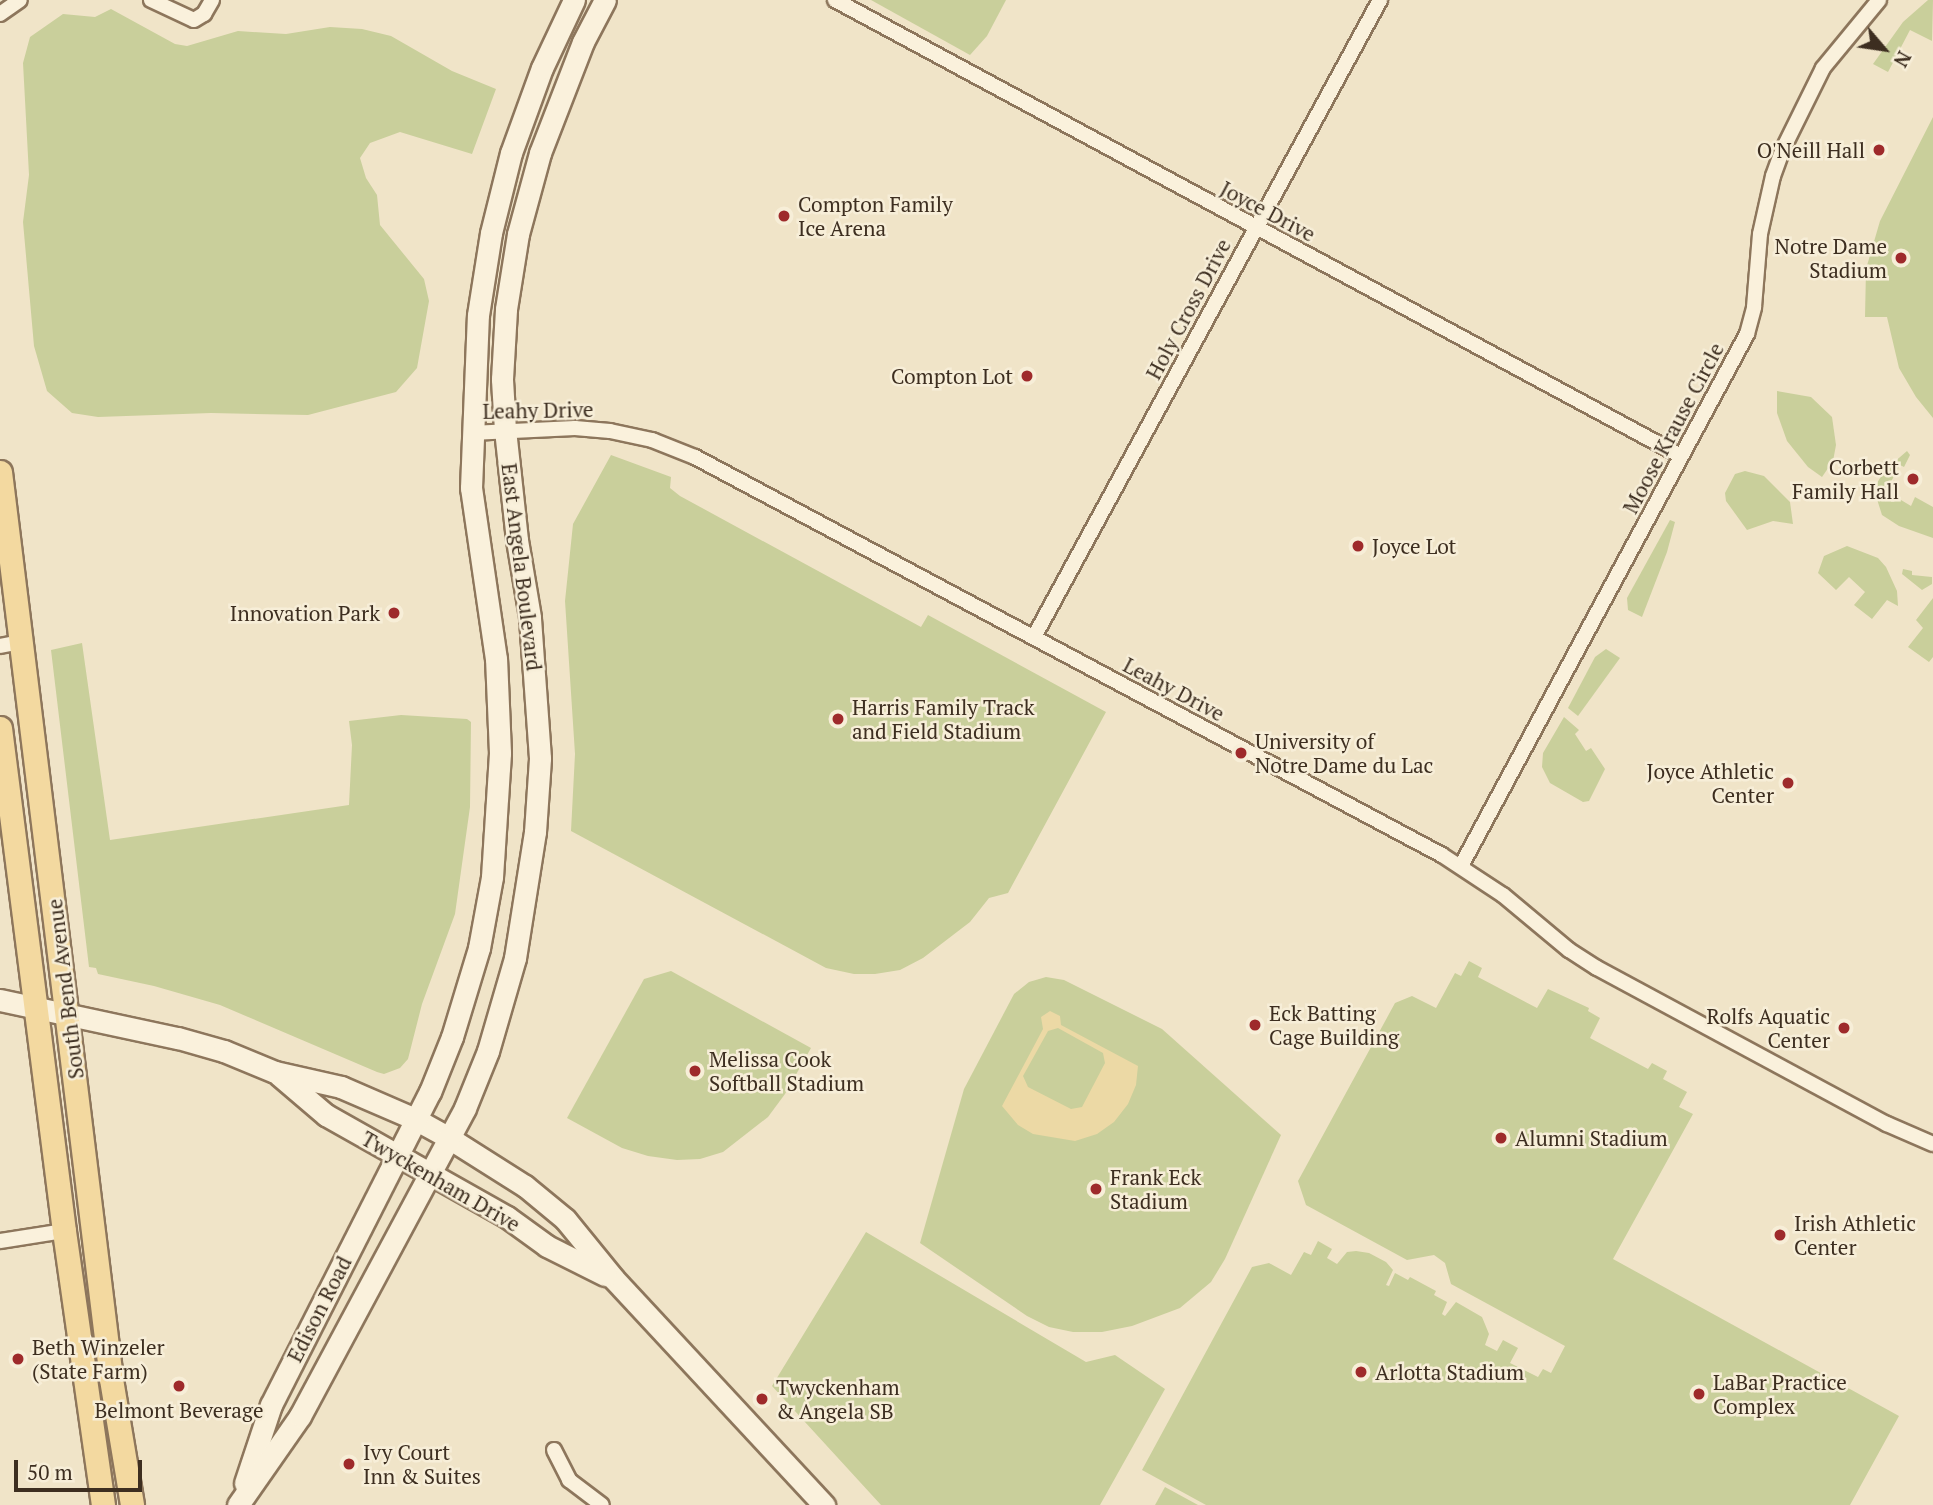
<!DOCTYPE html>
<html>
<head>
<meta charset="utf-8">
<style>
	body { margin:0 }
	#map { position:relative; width:1933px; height:1505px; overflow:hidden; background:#f0e4c8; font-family:"PT Serif",serif }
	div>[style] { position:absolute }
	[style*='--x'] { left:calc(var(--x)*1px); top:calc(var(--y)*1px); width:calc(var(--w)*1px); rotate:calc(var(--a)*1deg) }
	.green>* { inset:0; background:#c9cf9b }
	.sand>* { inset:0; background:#ecd9a5 }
	.roads { filter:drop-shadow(2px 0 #8d765c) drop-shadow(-2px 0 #8d765c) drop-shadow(0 2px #8d765c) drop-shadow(0 -2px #8d765c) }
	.street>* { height:14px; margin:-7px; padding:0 7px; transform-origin:7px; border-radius:7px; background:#faf1dc }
	.secondary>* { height:21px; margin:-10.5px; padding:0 10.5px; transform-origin:10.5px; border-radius:10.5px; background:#faf1dc }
	.primary>* { height:23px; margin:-11.5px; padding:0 11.5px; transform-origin:11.5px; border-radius:11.5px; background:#f3d9a0 }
	.dots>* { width:19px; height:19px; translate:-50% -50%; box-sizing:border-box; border:4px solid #f7eed8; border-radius:50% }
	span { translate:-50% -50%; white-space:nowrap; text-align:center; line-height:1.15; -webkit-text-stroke:5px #f7eed8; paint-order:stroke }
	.poi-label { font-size:21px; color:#3d2e20 }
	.right { translate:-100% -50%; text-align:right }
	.left { translate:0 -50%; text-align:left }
	.street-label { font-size:21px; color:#3d2e20 }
	.north { position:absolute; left:1849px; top:14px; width:70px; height:70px; -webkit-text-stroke:5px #f7eed8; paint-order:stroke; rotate:119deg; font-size:19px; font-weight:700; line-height:28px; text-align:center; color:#3d2e20 }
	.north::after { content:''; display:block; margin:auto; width:24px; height:32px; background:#3d2e20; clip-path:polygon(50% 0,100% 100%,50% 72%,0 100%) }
	.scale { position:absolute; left:14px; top:1460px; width:128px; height:32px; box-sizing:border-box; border:4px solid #3d2e20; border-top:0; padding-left:9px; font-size:21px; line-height:24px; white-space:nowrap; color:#3d2e20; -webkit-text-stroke:5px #f7eed8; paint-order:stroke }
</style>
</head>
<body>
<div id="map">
	<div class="green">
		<i style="clip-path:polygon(871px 0,1006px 0,987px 36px,970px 55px)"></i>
		<i style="clip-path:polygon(1928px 0,1933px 0,1932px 41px,1910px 30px,1888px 72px,1873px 64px,1903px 22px)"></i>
		<i style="clip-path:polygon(111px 9px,175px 44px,187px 46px,238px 31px,286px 34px,330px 27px,362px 29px,391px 36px,452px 71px,496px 89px,472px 154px,400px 132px,370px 143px,360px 158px,366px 178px,377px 195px,380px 225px,424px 279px,429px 301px,417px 368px,396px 392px,308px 415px,211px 413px,98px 417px,72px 413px,47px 391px,34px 346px,23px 222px,29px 175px,23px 63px,30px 37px,63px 14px,95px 17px)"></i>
		<i style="clip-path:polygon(1933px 117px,1933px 418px,1916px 397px,1899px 368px,1887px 317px,1865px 317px,1866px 269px,1880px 221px)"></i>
		<i style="clip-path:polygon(1777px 391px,1811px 397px,1832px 417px,1836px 445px,1833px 461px,1822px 477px,1808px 467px,1787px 441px,1777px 413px)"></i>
		<i style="clip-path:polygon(1907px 451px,1910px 455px,1904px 467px,1900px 465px,1886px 491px,1911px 506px,1915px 497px,1933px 507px,1933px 538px,1899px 526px,1882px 515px,1876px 496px,1877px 483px,1885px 470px)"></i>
		<i style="clip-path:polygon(611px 455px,671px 477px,670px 488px,680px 496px,921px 627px,928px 615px,1106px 712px,1008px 893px,989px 898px,970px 922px,923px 958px,900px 970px,875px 974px,854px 974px,826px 968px,571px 831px,575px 754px,565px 601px,573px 524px)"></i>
		<i style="clip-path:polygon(1745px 471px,1764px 476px,1790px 502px,1793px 524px,1773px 521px,1747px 530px,1726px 501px,1725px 493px,1735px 474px)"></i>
		<i style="clip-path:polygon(1670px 520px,1675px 522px,1667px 552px,1642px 617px,1628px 610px,1627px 598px)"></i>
		<i style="clip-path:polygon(1847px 546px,1878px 558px,1886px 567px,1897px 591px,1898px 606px,1887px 600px,1872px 619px,1854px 605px,1865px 592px,1849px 577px,1836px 590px,1818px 573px,1824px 556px)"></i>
		<i style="clip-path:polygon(1903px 569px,1912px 571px,1912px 575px,1932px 577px,1932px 584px,1922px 590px,1902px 574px)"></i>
		<i style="clip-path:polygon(1933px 598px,1933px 657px,1929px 662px,1908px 647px,1923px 628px,1916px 620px)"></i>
		<i style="clip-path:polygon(82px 643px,110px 840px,349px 805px,352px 745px,349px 721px,401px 715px,467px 719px,471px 722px,470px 807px,455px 914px,422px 1004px,408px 1059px,400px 1068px,384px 1074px,377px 1072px,220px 1005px,154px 986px,98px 974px,96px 968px,89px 967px,51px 650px)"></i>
		<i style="clip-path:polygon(1606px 649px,1620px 658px,1578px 716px,1568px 708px,1595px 657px)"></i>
		<i style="clip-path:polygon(1564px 717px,1579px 730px,1575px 734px,1586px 751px,1591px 748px,1605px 769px,1589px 801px,1583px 802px,1550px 783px,1542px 767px,1543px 753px)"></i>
		<i style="clip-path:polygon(1469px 961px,1482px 968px,1478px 977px,1537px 1008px,1548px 989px,1589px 1008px,1588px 1011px,1600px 1018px,1590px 1038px,1648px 1069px,1652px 1063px,1667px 1071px,1663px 1079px,1687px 1092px,1679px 1107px,1693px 1114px,1613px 1259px,1899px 1416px,1850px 1505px,1206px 1505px,1142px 1470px,1252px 1267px,1269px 1263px,1291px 1275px,1304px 1252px,1311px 1255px,1318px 1241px,1332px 1249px,1327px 1258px,1337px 1264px,1347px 1252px,1356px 1251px,1369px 1253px,1386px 1262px,1393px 1270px,1386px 1285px,1389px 1286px,1395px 1273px,1408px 1280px,1410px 1277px,1436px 1291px,1434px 1295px,1447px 1302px,1442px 1314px,1445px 1316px,1456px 1302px,1482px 1317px,1489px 1334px,1485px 1345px,1497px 1351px,1503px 1340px,1518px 1348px,1510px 1363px,1538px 1377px,1543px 1369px,1551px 1373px,1565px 1346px,1451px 1284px,1445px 1263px,1434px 1255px,1407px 1260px,1306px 1205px,1298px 1181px,1395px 1003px,1412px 996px,1436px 1008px,1455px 973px,1461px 976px)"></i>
		<i style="clip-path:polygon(671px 971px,811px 1048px,785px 1094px,768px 1117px,723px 1152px,700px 1159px,677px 1160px,648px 1156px,622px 1148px,567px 1118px,644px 979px)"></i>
		<i style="clip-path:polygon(1046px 977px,1064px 980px,1162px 1029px,1281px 1135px,1225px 1259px,1211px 1282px,1180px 1308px,1132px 1326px,1102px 1332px,1073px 1332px,1049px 1327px,1027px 1316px,920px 1243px,964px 1089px,1014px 994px,1029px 982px)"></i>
		<i style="clip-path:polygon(866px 1232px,1086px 1362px,1115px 1355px,1165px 1389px,1100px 1505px,881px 1505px,772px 1386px)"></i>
		<i style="clip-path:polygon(1165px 1487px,1198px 1505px,1155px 1505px)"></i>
	</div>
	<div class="sand">
		<i style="clip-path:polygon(evenodd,1050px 1011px,1060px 1016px,1061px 1025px,1138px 1066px,1136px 1085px,1128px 1104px,1114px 1122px,1097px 1134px,1075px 1141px,1033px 1134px,1018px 1125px,1002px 1106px,1043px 1029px,1041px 1017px,1050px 1011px,1058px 1028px,1103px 1053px,1105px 1063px,1082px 1107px,1071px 1109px,1028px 1087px,1023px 1076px,1048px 1031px,1058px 1028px)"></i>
	</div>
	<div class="roads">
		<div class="street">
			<i style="--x:151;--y:0;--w:47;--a:24.9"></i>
			<i style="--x:194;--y:20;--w:12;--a:-31"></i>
			<i style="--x:204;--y:14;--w:16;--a:-60"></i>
			<i style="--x:835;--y:0;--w:961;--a:28.32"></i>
			<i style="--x:0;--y:14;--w:24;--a:-35"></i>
			<i style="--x:471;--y:433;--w:104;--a:-2.8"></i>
			<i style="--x:575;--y:428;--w:35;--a:5"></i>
			<i style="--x:610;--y:431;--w:43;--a:12.1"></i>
			<i style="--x:652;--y:440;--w:46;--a:21.6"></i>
			<i style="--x:695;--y:457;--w:846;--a:28.05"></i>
			<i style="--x:1442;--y:855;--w:73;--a:33.3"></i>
			<i style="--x:1503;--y:895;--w:86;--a:39.8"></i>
			<i style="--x:1569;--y:950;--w:33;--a:33"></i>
			<i style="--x:1597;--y:968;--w:329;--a:28.3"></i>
			<i style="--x:1887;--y:1124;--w:50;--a:23.5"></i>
			<i style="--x:1034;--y:637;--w:725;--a:-61.49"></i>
			<i style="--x:0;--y:646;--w:21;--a:-11"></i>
			<i style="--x:1461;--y:866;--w:604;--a:-61.74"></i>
			<i style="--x:1747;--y:334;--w:28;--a:-75"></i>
			<i style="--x:1754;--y:307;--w:73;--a:-85.3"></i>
			<i style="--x:1760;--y:234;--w:59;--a:-77.4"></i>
			<i style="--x:1773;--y:176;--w:29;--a:-70"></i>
			<i style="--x:1783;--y:149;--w:90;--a:-63.7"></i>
			<i style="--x:1823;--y:68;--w:88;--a:-50.5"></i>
			<i style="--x:0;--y:1241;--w:65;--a:-8.9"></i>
			<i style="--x:554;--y:1450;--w:34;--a:63"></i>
			<i style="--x:569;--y:1480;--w:41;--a:37.1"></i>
		</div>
		<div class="secondary">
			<i style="--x:0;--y:1000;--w:182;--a:12.1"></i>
			<i style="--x:178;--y:1038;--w:48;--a:15.8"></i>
			<i style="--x:224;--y:1051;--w:55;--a:22.4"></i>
			<i style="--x:275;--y:1072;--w:68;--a:12.8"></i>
			<i style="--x:341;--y:1087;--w:81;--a:23.4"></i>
			<i style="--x:415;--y:1119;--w:39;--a:29"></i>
			<i style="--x:449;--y:1138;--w:90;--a:32.3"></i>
			<i style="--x:525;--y:1186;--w:52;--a:39.5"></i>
			<i style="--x:565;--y:1219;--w:77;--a:50.8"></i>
			<i style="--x:614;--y:1279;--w:309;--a:47.1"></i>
			<i style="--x:279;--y:1075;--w:62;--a:40.4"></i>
			<i style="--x:326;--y:1115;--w:208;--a:29.4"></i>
			<i style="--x:507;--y:1217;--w:49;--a:35.9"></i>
			<i style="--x:547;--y:1246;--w:65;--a:26.6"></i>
			<i style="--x:245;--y:1483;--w:82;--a:-71.6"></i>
			<i style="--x:271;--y:1405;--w:351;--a:-63.1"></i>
			<i style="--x:430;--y:1092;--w:59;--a:-68.2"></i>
			<i style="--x:452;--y:1037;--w:93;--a:-73.1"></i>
			<i style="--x:479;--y:948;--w:72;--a:-79.6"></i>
			<i style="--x:492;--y:877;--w:124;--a:-86.3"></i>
			<i style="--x:500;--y:753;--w:94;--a:-92.4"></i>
			<i style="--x:496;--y:659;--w:173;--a:-98.3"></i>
			<i style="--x:471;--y:488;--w:173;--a:-87.7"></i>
			<i style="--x:478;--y:315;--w:83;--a:-81"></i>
			<i style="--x:491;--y:233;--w:82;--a:-76"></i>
			<i style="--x:511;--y:153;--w:90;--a:-70"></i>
			<i style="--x:542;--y:68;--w:75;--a:-64.8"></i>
			<i style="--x:238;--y:1505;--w:108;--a:-55.1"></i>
			<i style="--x:300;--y:1416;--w:349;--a:-61.8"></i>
			<i style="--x:465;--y:1108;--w:61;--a:-68"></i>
			<i style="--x:488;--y:1051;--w:97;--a:-73.8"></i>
			<i style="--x:515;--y:958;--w:128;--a:-81"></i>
			<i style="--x:535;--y:832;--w:74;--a:-86.1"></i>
			<i style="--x:540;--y:758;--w:141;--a:-94.1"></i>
			<i style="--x:530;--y:617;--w:78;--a:-99.6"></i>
			<i style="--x:517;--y:540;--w:111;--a:-96.2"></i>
			<i style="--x:505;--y:430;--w:51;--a:-93.4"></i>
			<i style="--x:502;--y:379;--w:70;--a:-86.7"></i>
			<i style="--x:506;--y:309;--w:76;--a:-80.9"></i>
			<i style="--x:518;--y:234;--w:84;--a:-74.8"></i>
			<i style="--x:540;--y:153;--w:119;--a:-68.8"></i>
			<i style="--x:583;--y:42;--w:47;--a:-62.4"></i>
		</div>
		<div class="primary">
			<i style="--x:0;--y:472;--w:914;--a:83.02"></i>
			<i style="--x:111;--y:1379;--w:128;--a:80.5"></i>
			<i style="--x:0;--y:728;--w:507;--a:82.75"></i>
			<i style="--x:64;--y:1231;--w:277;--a:81.9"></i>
		</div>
	</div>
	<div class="dots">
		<i style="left:1879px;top:150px;background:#9e2a2b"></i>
		<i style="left:784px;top:216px;background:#9e2a2b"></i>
		<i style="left:1901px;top:258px;background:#9e2a2b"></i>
		<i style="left:1027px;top:376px;background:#9e2a2b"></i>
		<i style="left:1913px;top:479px;background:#9e2a2b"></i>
		<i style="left:1358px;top:546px;background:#9e2a2b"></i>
		<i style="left:394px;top:613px;background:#9e2a2b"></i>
		<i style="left:838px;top:719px;background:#9e2a2b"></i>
		<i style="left:1241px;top:753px;background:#9e2a2b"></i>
		<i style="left:1788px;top:783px;background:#9e2a2b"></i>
		<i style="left:1255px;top:1025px;background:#9e2a2b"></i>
		<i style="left:1844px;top:1028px;background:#9e2a2b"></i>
		<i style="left:695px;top:1071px;background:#9e2a2b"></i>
		<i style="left:1501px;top:1138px;background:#9e2a2b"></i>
		<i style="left:1096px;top:1189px;background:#9e2a2b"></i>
		<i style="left:1780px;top:1235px;background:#9e2a2b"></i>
		<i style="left:18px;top:1359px;background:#9e2a2b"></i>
		<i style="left:1361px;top:1372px;background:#9e2a2b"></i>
		<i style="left:179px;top:1386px;background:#9e2a2b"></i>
		<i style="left:1699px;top:1394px;background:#9e2a2b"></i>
		<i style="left:762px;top:1399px;background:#9e2a2b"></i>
		<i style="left:349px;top:1464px;background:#9e2a2b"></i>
	</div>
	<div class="poi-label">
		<span class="right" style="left:1865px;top:150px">O'Neill Hall</span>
		<span class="left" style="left:798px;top:216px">Compton Family<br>Ice Arena</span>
		<span class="right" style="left:1887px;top:258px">Notre Dame<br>Stadium</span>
		<span class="right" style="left:1013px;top:376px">Compton Lot</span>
		<span class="right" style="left:1899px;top:479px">Corbett<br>Family Hall</span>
		<span class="left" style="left:1372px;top:546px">Joyce Lot</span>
		<span class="right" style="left:380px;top:613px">Innovation Park</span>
		<span class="left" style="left:852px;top:719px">Harris Family Track<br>and Field Stadium</span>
		<span class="left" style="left:1255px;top:753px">University of<br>Notre Dame du Lac</span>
		<span class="right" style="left:1774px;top:783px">Joyce Athletic<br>Center</span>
		<span class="left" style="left:1269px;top:1025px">Eck Batting<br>Cage Building</span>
		<span class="right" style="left:1830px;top:1028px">Rolfs Aquatic<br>Center</span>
		<span class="left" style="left:709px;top:1071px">Melissa Cook<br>Softball Stadium</span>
		<span class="left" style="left:1515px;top:1138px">Alumni Stadium</span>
		<span class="left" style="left:1110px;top:1189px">Frank Eck<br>Stadium</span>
		<span class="left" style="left:1794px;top:1235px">Irish Athletic<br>Center</span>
		<span class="left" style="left:32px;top:1359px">Beth Winzeler<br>(State Farm)</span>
		<span class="left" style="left:1375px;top:1372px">Arlotta Stadium</span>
		<span class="left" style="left:1713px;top:1394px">LaBar Practice<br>Complex</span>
		<span class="left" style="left:776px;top:1399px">Twyckenham<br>&amp; Angela SB</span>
		<span style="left:179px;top:1410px">Belmont Beverage</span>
		<span class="left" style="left:363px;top:1464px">Ivy Court<br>Inn &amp; Suites</span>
	</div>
	<div class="street-label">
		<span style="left:1268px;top:211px;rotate:28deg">Joyce Drive</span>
		<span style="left:1188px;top:309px;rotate:-62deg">Holy Cross Drive</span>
		<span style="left:538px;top:410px;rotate:-1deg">Leahy Drive</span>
		<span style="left:1673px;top:428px;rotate:-62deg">Moose Krause Circle</span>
		<span style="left:522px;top:567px;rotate:83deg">East Angela Boulevard</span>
		<span style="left:1174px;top:689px;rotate:28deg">Leahy Drive</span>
		<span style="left:65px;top:989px;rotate:-97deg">South Bend Avenue</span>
		<span style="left:441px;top:1181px;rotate:30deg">Twyckenham Drive</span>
		<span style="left:319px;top:1309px;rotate:-63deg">Edison Road</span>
	</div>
	<div class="north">N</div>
	<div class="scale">50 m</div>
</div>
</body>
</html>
